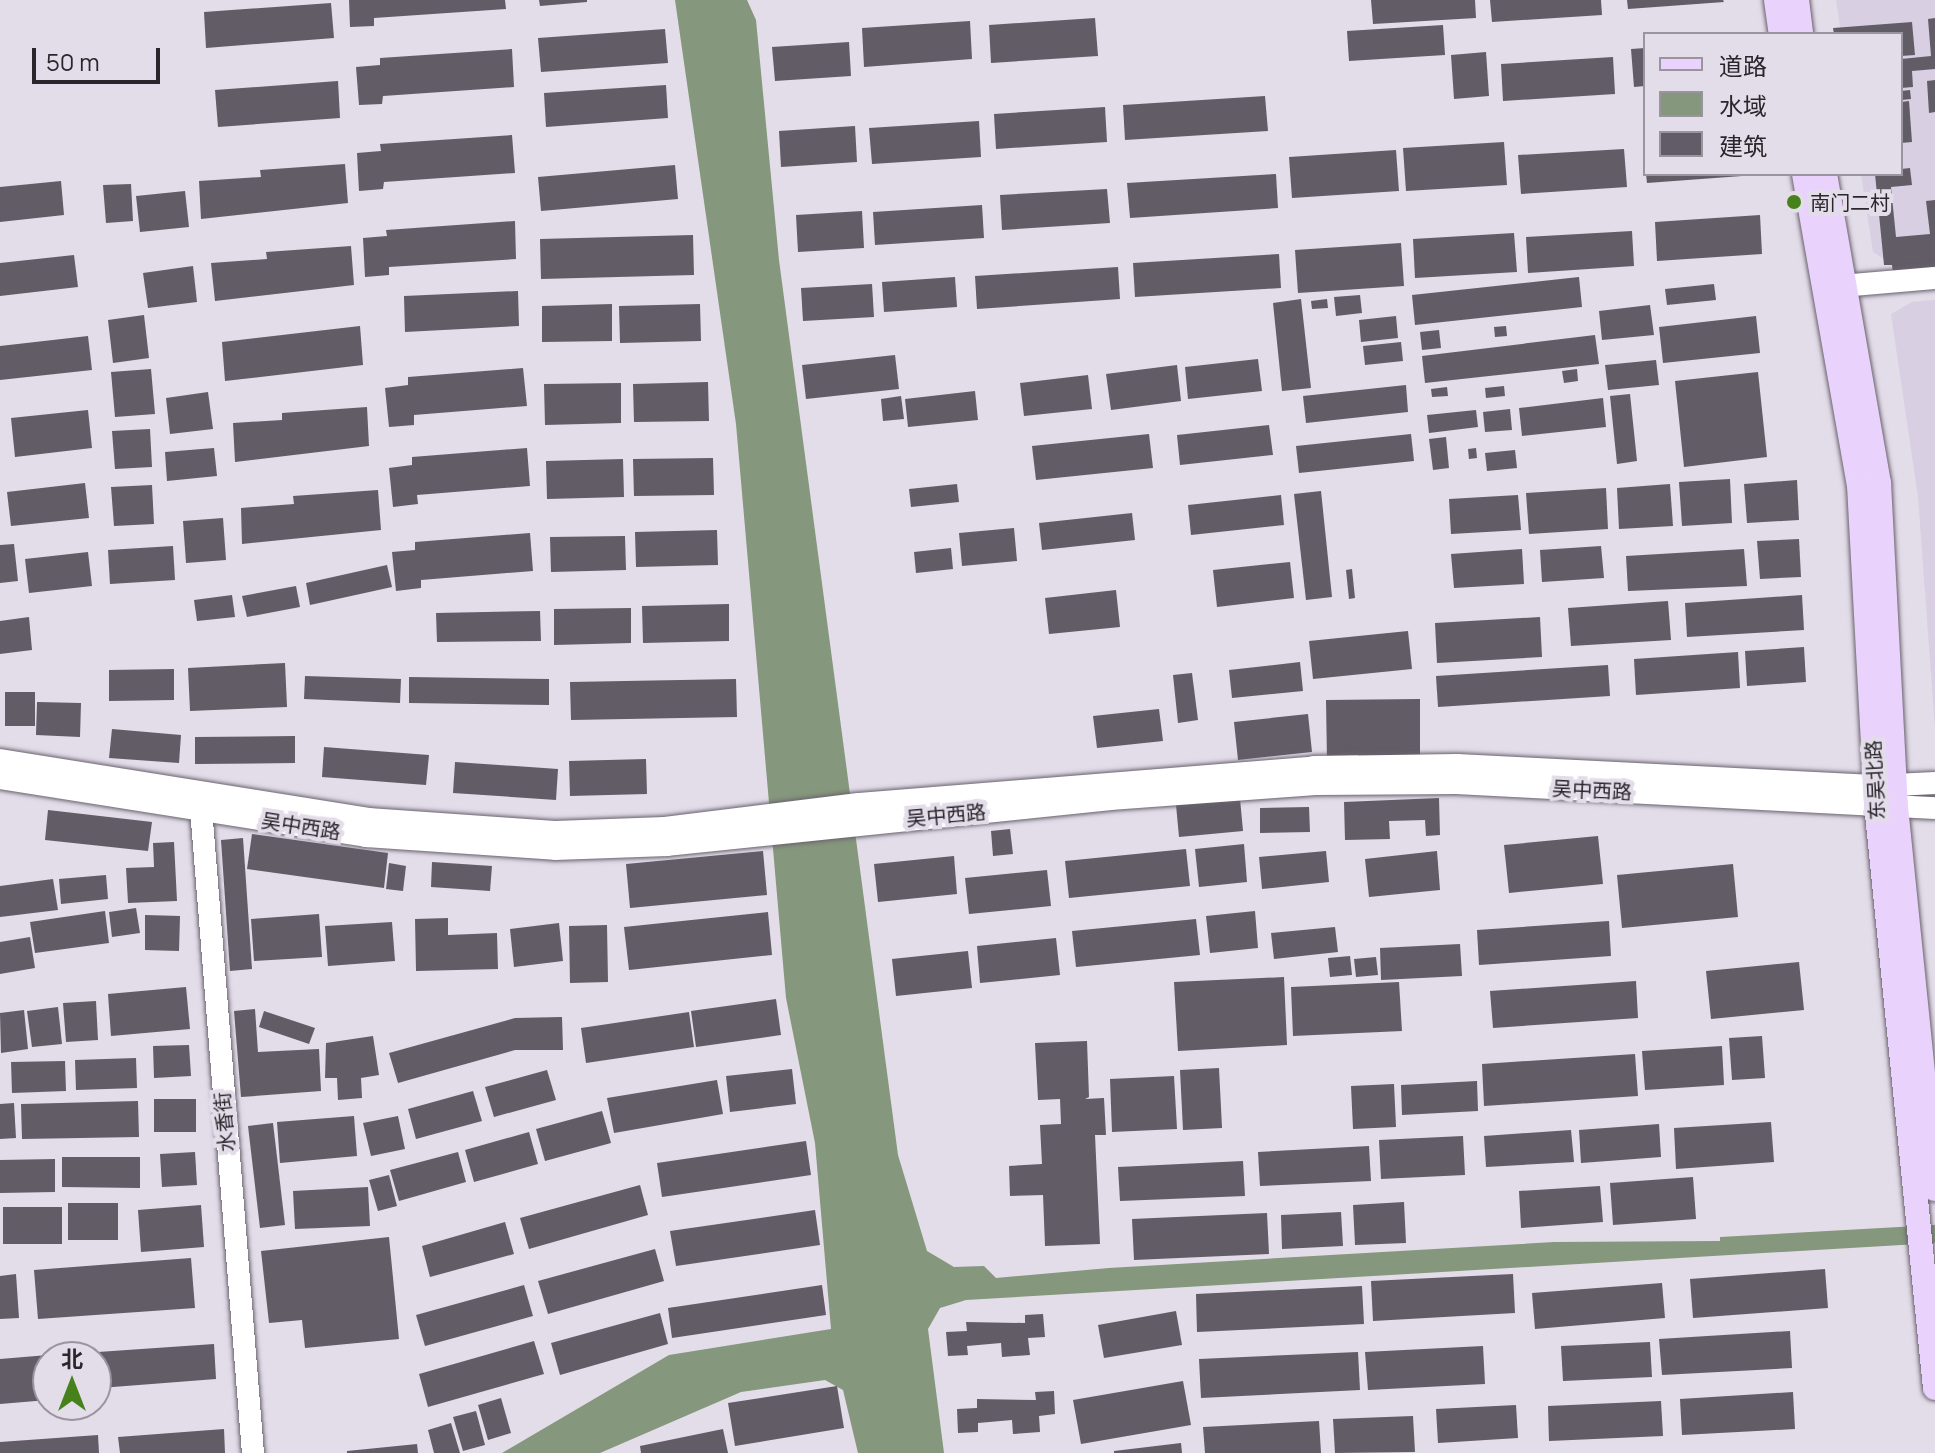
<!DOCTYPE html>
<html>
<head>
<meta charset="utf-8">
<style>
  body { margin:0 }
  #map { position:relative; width:1935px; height:1453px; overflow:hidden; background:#e3dce9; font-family:Manrope,"Noto Sans SC",sans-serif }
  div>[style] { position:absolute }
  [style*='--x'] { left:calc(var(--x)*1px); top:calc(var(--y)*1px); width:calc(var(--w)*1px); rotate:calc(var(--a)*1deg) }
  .built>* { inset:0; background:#d8cfe2 }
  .water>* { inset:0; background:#85977c }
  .building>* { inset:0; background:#625c67 }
  .roads { filter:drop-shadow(0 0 2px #69636e) drop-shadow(0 0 2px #69636e) }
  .secondary>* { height:22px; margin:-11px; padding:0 11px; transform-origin:11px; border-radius:11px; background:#fff }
  .primary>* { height:24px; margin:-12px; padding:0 12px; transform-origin:12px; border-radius:12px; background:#e9d3fc }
  .dots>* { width:22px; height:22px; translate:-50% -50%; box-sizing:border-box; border:4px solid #e3dce9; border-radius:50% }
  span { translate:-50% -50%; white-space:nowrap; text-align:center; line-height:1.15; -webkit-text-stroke:8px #e3dce9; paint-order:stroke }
  .poi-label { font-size:20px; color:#2a272c }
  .left { translate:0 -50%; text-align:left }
  .street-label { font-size:20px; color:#2a272c }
  .legend { position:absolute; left:1643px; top:32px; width:260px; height:144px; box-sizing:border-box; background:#e3dce9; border:2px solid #99949d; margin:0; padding:10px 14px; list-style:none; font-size:24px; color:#2a272c }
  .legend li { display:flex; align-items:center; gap:16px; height:40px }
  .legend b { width:40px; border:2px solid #99949d }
  .north { position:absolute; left:32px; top:1341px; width:80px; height:80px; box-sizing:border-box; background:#e3dce9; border:2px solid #99949d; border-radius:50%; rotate:0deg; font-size:22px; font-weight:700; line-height:32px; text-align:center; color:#2a272c }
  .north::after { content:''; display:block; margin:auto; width:28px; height:36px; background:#46811c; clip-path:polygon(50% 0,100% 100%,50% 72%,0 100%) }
  .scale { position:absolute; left:32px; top:48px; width:128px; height:36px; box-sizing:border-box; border:4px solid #2a272c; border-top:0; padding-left:10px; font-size:24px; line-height:28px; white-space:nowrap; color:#2a272c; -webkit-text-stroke:6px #e3dce9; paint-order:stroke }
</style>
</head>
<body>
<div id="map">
  <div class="built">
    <div style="clip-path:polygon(1836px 0,1935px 0,1935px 259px,1890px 263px,1873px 252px,1861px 174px,1901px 174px,1901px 34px,1841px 34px)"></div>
    <div style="clip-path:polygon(1935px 300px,1935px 728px,1918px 497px,1891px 314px,1912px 302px)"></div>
  </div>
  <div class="water">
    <div style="clip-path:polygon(675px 0,747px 0,756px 20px,779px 260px,898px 1155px,927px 1251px,954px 1267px,984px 1266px,996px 1278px,1109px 1268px,1554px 1242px,1720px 1241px,1720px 1237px,1935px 1225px,1935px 1243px,966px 1300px,940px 1308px,928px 1329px,944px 1453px,858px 1453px,843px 1390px,825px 1380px,741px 1392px,600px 1453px,502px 1453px,669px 1355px,831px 1329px,815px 1143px,786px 998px,736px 424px)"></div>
  </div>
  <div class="building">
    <div style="clip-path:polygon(349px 0,505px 0,506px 9px,374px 18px,374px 26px,350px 27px)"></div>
    <div style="clip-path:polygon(539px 0,587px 0,587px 2px,540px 6px)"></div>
    <div style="clip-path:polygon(1371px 0,1475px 0,1476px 18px,1373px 24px)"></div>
    <div style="clip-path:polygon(1490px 0,1601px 0,1602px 15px,1492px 22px)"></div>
    <div style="clip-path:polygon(1627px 0,1723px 0,1724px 2px,1628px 9px)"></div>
    <div style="clip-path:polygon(331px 3px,334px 38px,206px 48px,204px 12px)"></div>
    <div style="clip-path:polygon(1095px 18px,1098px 56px,991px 63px,989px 25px)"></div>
    <div style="clip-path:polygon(1935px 18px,1935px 69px,1912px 71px,1913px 87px,1901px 88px,1901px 59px,1931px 56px,1928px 19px)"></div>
    <div style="clip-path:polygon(970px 21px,972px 59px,864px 67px,862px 28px)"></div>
    <div style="clip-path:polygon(1912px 22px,1915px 55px,1901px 56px,1901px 34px,1834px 34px,1833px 28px)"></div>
    <div style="clip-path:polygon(1443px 25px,1445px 55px,1349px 61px,1347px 31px)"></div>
    <div style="clip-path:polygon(665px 29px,668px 63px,541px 72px,538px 38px)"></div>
    <div style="clip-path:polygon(849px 42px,851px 76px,775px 81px,772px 47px)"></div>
    <div style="clip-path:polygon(1645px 48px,1645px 86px,1634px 87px,1631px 49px)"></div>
    <div style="clip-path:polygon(512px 49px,514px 87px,383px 96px,382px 104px,359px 105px,356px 67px,380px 65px,380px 58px)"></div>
    <div style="clip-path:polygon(1486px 52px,1489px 96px,1454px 99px,1451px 55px)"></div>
    <div style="clip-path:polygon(1613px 57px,1615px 94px,1503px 101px,1501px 64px)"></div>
    <div style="clip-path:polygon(1935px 80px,1935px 112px,1929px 113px,1927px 81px)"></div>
    <div style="clip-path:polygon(338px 81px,340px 118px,218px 127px,215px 90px)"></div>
    <div style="clip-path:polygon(666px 85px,668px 118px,546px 127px,544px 93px)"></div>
    <div style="clip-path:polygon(1910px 90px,1911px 99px,1901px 100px,1901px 91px)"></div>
    <div style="clip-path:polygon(1265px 96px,1268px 131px,1125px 140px,1123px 105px)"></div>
    <div style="clip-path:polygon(1909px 101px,1912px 142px,1901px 143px,1901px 102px)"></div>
    <div style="clip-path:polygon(1105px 107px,1107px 142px,996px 149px,994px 114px)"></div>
    <div style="clip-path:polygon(979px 121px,981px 157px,872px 164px,869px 128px)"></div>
    <div style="clip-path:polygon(855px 126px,857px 162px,781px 167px,779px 131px)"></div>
    <div style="clip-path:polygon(512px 135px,515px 173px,384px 182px,383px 189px,359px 191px,357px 153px,381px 151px,380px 144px)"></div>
    <div style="clip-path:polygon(1504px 142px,1507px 185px,1406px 191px,1403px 148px)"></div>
    <div style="clip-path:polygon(1624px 149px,1627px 187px,1521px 194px,1518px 155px)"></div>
    <div style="clip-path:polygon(1396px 150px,1399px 191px,1292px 198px,1289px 157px)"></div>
    <div style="clip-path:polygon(345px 164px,348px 203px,201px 219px,199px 181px,261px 177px,260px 170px)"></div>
    <div style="clip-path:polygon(675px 165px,678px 199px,541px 211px,538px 177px)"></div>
    <div style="clip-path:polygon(1910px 168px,1912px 185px,1891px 187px,1896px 237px,1930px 234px,1926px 201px,1935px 200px,1935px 269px,1893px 274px,1892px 265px,1884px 265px,1875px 174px,1901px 174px,1901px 169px)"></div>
    <div style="clip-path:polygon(1276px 174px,1278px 208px,1130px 218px,1127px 183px)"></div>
    <div style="clip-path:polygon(1646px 174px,1742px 174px,1742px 176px,1647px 183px)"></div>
    <div style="clip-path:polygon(61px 181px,64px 215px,0 222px,0 187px)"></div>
    <div style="clip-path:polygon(131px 184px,133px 221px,106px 223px,103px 185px)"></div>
    <div style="clip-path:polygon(1107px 189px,1110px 223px,1002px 230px,1000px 195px)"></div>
    <div style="clip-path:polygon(185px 191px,189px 227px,140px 232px,136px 196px)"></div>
    <div style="clip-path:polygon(982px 205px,984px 238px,875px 245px,873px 212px)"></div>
    <div style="clip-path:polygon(862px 211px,864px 248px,798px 252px,796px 215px)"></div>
    <div style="clip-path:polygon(1760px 215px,1762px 254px,1657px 261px,1655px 222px)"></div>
    <div style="clip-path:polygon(515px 221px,516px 259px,389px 267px,389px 275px,365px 277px,363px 238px,387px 236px,386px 230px)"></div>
    <div style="clip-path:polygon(1632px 231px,1634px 266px,1528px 273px,1526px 237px)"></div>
    <div style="clip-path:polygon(1514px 233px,1517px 272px,1415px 278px,1413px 239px)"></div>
    <div style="clip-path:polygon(693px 235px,694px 275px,541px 279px,540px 239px)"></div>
    <div style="clip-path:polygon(1401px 243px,1404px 286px,1298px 293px,1295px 250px)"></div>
    <div style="clip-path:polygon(351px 246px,354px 285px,215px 301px,211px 263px,267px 259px,266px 252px)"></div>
    <div style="clip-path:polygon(1279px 254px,1281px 288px,1135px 297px,1133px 263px)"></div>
    <div style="clip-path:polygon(74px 255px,78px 287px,0 296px,0 263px)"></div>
    <div style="clip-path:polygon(193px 266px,197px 302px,148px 308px,143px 273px)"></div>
    <div style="clip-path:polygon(1118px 267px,1120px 299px,977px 309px,975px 276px)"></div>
    <div style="clip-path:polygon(955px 277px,957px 307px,884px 312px,882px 282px)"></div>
    <div style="clip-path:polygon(1579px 277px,1582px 307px,1415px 325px,1412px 295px)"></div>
    <div style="clip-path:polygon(872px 284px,874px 317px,803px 321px,801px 288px)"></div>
    <div style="clip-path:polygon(1714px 284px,1716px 300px,1667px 305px,1665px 289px)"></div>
    <div style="clip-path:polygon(518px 291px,519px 326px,405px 332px,404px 296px)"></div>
    <div style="clip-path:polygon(1360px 295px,1362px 313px,1336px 316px,1334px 297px)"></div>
    <div style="clip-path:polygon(1301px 299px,1311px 388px,1282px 391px,1273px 303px)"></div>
    <div style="clip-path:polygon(1327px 299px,1328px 308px,1312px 309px,1311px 301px)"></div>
    <div style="clip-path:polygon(612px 304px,612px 341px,542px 342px,542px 306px)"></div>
    <div style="clip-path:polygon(700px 304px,701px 341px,620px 343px,619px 306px)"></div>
    <div style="clip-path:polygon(1650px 305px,1654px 335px,1602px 340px,1599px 311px)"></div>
    <div style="clip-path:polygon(144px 315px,149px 358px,113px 363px,108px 320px)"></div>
    <div style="clip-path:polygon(1396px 316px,1398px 338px,1361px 342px,1359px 320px)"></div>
    <div style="clip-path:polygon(1756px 316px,1760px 353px,1663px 363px,1659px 327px)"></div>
    <div style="clip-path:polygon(360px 326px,363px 365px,225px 381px,222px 342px)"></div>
    <div style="clip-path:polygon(1506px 326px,1507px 336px,1495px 337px,1494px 327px)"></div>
    <div style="clip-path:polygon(1439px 330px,1441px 348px,1422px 350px,1420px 332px)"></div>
    <div style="clip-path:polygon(1595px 335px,1599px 364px,1425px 383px,1422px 356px)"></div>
    <div style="clip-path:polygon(88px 336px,92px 370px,0 380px,0 346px)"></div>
    <div style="clip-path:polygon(1401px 342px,1403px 361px,1365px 365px,1363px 346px)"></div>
    <div style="clip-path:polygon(895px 355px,899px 389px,806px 399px,802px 365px)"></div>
    <div style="clip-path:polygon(1258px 359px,1262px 391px,1188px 399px,1185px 367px)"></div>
    <div style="clip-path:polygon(1656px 360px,1659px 385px,1608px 390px,1605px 365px)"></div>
    <div style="clip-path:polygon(1177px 365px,1181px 401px,1111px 410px,1106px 374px)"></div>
    <div style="clip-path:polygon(523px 368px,527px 406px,414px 415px,414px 425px,389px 427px,385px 388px,408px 385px,408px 377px)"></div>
    <div style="clip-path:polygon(151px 369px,155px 414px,115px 417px,111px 372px)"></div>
    <div style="clip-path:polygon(1577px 369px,1578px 381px,1564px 383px,1562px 371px)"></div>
    <div style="clip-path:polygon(1758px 372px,1767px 457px,1684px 467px,1675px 381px)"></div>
    <div style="clip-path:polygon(1088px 375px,1092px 409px,1024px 416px,1020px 383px)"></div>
    <div style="clip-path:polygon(708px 382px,709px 421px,634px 422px,633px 384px)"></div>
    <div style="clip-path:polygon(621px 383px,621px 423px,545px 425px,544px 384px)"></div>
    <div style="clip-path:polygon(1406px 385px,1408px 412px,1306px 423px,1303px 396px)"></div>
    <div style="clip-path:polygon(1504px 386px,1505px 396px,1486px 398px,1485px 388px)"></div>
    <div style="clip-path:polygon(1447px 387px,1448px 396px,1432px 397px,1431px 389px)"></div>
    <div style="clip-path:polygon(975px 391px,978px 420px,908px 427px,905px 399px)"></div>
    <div style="clip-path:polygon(208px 392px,213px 429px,170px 434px,166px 398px)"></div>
    <div style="clip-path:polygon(1630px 394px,1637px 461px,1617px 464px,1610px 396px)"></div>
    <div style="clip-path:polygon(901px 396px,904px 419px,883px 421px,881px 399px)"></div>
    <div style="clip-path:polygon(1603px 398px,1606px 427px,1522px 436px,1519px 408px)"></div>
    <div style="clip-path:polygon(367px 407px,369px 446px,235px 462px,233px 423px,282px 420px,282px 413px)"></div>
    <div style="clip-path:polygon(1510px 409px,1512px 430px,1485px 432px,1483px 412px)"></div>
    <div style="clip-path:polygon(88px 410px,92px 448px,15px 457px,11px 418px)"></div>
    <div style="clip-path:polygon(1476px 410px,1478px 427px,1429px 433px,1427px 415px)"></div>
    <div style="clip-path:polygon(1269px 425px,1273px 455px,1180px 465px,1177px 435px)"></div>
    <div style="clip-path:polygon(150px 429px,152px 467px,115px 469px,112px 431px)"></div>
    <div style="clip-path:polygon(1149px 434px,1153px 468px,1036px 480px,1032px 446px)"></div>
    <div style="clip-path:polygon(1411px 434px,1414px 461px,1299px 473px,1296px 446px)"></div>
    <div style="clip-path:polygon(1446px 437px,1449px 468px,1433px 470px,1429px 439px)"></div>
    <div style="clip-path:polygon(214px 448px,217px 476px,167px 481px,165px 452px)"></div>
    <div style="clip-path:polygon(527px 448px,530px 486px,417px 495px,418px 504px,393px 507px,389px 468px,412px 465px,412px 457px)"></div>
    <div style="clip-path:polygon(1476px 448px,1477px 458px,1469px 459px,1468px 449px)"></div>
    <div style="clip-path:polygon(1515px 450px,1517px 468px,1487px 471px,1485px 453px)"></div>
    <div style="clip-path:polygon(713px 458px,714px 495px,634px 496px,633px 459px)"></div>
    <div style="clip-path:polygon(623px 459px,624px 497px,547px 499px,546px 461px)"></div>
    <div style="clip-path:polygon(1730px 479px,1732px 523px,1682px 526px,1679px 482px)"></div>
    <div style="clip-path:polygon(1797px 480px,1799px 520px,1747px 523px,1744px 484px)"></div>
    <div style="clip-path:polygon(85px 483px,89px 518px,11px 526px,7px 492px)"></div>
    <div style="clip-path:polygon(957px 484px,959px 502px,911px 507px,909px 489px)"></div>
    <div style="clip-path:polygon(1670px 484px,1673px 526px,1619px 529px,1617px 488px)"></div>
    <div style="clip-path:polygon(152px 485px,154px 524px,114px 526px,111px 487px)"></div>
    <div style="clip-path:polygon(1606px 488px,1608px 529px,1529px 534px,1526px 493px)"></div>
    <div style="clip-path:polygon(378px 490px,381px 530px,242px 544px,241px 508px,294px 504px,293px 496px)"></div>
    <div style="clip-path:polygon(1321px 491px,1332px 597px,1306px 600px,1294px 494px)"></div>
    <div style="clip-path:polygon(1281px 495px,1284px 525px,1191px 535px,1188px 505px)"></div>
    <div style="clip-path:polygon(1518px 495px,1521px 530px,1451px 534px,1449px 499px)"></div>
    <div style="clip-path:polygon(1132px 513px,1135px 540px,1042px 550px,1039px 523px)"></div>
    <div style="clip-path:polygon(223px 518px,226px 560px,186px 563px,183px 521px)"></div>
    <div style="clip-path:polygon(1014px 528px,1017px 561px,962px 566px,959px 533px)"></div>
    <div style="clip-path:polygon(717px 530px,718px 565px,636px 567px,635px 532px)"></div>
    <div style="clip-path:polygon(530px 533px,533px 571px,421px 580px,421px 588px,396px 591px,392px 552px,415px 550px,415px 542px)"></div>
    <div style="clip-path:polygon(625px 536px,626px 570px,551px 572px,550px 537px)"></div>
    <div style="clip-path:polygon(1799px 539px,1801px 577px,1760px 579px,1757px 541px)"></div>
    <div style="clip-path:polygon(14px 544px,18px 581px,0 583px,0 545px)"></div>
    <div style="clip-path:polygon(173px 546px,175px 580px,110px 584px,108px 550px)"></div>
    <div style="clip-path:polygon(1601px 546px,1604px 578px,1542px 582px,1540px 550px)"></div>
    <div style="clip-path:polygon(951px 548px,953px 569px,916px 573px,914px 552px)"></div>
    <div style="clip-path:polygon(1522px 549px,1524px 584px,1454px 588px,1451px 554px)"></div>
    <div style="clip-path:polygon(1744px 549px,1747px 586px,1628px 591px,1626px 556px)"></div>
    <div style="clip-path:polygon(88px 552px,92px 586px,29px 593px,25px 559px)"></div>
    <div style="clip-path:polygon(1290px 562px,1294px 598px,1217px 607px,1213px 570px)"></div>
    <div style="clip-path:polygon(387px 565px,392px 587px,310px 605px,306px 583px)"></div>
    <div style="clip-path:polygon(1352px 569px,1355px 598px,1349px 599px,1346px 570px)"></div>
    <div style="clip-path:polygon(296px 586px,300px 607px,247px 617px,242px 596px)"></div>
    <div style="clip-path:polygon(1116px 590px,1120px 627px,1049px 634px,1045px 598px)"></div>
    <div style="clip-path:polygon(232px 595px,235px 617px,197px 621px,194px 600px)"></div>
    <div style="clip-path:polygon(1802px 595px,1804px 630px,1687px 637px,1685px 603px)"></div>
    <div style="clip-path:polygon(1668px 601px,1671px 640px,1571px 646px,1568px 608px)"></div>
    <div style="clip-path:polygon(729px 604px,729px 641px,643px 643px,642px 606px)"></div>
    <div style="clip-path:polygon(631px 608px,631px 643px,554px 645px,554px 609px)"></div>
    <div style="clip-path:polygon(540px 611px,541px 641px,437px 642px,436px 613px)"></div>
    <div style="clip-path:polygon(29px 617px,32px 650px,0 654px,0 621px)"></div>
    <div style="clip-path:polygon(1540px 617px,1542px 657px,1437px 663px,1435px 623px)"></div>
    <div style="clip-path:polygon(1408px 631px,1412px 669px,1313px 679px,1309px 641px)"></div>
    <div style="clip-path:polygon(1804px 647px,1806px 682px,1747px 686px,1745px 651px)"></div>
    <div style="clip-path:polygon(1738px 652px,1740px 688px,1636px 695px,1634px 659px)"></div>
    <div style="clip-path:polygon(1300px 662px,1303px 691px,1232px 698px,1229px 670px)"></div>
    <div style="clip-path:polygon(285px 663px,287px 707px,190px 711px,188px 668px)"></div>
    <div style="clip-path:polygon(1608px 665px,1610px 696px,1438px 707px,1436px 676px)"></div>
    <div style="clip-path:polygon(174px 669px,174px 700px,109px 701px,109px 670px)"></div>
    <div style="clip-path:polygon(1192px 673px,1198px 720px,1178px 723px,1173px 675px)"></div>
    <div style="clip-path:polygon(305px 676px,401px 679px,400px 703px,304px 699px)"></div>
    <div style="clip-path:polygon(409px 677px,549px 679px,549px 705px,409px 703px)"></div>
    <div style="clip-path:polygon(736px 679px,737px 717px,571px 720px,570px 682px)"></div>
    <div style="clip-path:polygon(5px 692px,35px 692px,35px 726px,5px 726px)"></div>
    <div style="clip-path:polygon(1420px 699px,1420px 762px,1327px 762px,1326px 700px)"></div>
    <div style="clip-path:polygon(37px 702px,81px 703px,80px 737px,36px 735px)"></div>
    <div style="clip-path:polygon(1159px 709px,1163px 741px,1097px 748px,1093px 716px)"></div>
    <div style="clip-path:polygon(1308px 714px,1312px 752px,1238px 760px,1234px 722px)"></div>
    <div style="clip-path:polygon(112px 729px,181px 735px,179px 763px,109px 758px)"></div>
    <div style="clip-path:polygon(295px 736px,295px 763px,195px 764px,195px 737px)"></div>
    <div style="clip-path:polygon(324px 747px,429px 755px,426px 785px,322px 777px)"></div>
    <div style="clip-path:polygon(646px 759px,647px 794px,570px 796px,569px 761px)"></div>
    <div style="clip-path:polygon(455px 762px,558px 769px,556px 800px,453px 793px)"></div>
    <div style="clip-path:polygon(1439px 798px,1440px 835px,1426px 836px,1425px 820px,1389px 821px,1390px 839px,1345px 840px,1344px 802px)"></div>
    <div style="clip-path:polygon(1240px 799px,1243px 831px,1179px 837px,1176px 805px)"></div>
    <div style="clip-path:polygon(1309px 807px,1310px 832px,1260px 833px,1260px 808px)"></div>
    <div style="clip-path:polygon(48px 810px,152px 822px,148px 851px,45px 840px)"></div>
    <div style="clip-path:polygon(1010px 829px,1013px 854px,993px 856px,991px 831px)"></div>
    <div style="clip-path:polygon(252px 834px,388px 853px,384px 888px,247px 869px)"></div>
    <div style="clip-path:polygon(1598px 836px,1603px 884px,1509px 893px,1504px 845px)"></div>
    <div style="clip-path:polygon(243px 838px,252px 969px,230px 971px,221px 840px)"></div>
    <div style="clip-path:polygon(174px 842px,177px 901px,128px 903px,126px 868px,154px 867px,153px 843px)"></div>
    <div style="clip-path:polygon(1244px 844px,1247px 882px,1199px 887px,1195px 849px)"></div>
    <div style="clip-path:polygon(1186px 849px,1190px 886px,1069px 898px,1065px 861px)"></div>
    <div style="clip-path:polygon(763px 851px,767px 895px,630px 908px,626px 864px)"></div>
    <div style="clip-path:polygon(1326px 851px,1329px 882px,1262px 889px,1259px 857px)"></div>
    <div style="clip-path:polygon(1437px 851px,1440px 890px,1369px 897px,1365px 859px)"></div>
    <div style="clip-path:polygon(954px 856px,957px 894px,878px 902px,874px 864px)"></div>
    <div style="clip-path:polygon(432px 862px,492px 866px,490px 891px,431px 887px)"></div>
    <div style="clip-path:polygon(389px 863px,406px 866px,403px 891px,386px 889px)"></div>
    <div style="clip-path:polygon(1733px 864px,1738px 917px,1622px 928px,1617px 875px)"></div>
    <div style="clip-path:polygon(1047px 870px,1051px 906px,969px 914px,965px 878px)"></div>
    <div style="clip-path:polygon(106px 875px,108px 899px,61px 904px,59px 879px)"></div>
    <div style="clip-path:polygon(53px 879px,58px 910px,0 917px,0 886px)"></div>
    <div style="clip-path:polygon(136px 908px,140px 933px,112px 937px,109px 912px)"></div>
    <div style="clip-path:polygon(105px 911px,109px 943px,35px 953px,30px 922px)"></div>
    <div style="clip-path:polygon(1255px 911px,1258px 948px,1210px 953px,1206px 916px)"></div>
    <div style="clip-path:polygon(768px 912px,772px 955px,629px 970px,624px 927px)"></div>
    <div style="clip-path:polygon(319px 914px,322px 957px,254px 961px,251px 919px)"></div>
    <div style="clip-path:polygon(145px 915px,180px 916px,179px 951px,145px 950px)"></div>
    <div style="clip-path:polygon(448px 918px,448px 935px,497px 933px,498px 969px,416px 971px,415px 919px)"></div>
    <div style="clip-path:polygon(1196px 919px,1200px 955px,1076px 967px,1072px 931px)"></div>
    <div style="clip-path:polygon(1609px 921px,1611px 956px,1479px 965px,1477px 930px)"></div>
    <div style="clip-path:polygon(392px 922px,395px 961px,328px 966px,325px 926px)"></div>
    <div style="clip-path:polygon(559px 923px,563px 961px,514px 967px,510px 929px)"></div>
    <div style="clip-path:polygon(607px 925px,608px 982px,570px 983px,569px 926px)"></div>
    <div style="clip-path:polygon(1335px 927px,1338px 952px,1274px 959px,1271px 933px)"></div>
    <div style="clip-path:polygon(30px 937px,35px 968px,0 974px,0 942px)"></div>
    <div style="clip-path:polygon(1056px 938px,1060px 975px,980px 983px,977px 946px)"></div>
    <div style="clip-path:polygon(1460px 944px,1462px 976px,1381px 980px,1380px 948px)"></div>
    <div style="clip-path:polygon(968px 951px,972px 988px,896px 996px,892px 959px)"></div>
    <div style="clip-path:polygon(1350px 956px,1352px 975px,1330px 977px,1328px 958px)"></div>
    <div style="clip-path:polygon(1376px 957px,1378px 975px,1356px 977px,1354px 959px)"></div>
    <div style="clip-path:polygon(1799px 962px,1804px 1010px,1711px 1019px,1706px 971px)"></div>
    <div style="clip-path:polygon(1284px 977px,1287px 1045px,1178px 1051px,1174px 982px)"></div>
    <div style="clip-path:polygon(1636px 981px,1638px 1018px,1493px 1028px,1490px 991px)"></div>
    <div style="clip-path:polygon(1399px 982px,1402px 1031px,1293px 1036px,1291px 987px)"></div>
    <div style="clip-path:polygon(186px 987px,190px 1029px,111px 1036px,108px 994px)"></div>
    <div style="clip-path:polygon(776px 999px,781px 1035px,696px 1047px,691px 1011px)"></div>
    <div style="clip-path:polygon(96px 1001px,98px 1040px,66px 1042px,63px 1003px)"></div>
    <div style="clip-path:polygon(58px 1007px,62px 1044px,32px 1047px,27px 1011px)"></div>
    <div style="clip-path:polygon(255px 1009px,258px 1052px,319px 1049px,321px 1091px,241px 1097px,234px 1011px)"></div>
    <div style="clip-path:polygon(24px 1010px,28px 1049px,1px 1053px,0 1013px)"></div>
    <div style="clip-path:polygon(264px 1011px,315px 1028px,309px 1044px,259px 1027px)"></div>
    <div style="clip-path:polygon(689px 1012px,694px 1047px,586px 1063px,581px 1028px)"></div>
    <div style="clip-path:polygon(562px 1017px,563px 1050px,515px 1050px,398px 1083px,389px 1053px,515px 1018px)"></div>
    <div style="clip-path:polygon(373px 1036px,379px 1075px,361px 1078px,362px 1098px,338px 1100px,337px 1078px,325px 1078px,326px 1043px)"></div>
    <div style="clip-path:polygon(1762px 1036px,1765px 1078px,1732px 1080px,1729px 1038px)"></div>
    <div style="clip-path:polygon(1087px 1041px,1089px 1097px,1085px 1099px,1104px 1098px,1106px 1135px,1095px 1135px,1100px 1244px,1045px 1246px,1043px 1195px,1010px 1196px,1009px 1166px,1042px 1164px,1040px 1125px,1061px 1124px,1060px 1099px,1038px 1100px,1035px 1043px)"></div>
    <div style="clip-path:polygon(189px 1045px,191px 1076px,154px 1078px,153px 1046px)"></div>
    <div style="clip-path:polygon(1722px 1046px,1724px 1085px,1645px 1090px,1642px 1051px)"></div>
    <div style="clip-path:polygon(1635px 1054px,1638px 1096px,1484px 1106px,1482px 1064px)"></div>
    <div style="clip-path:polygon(136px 1058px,137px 1088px,76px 1090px,75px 1060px)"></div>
    <div style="clip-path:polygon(65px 1061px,66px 1091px,12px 1093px,11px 1062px)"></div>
    <div style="clip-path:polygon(1219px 1068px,1222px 1128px,1183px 1130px,1180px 1070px)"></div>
    <div style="clip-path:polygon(792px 1069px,796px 1104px,730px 1112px,726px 1076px)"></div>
    <div style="clip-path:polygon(547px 1070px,556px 1100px,494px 1117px,485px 1087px)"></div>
    <div style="clip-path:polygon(1174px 1076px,1177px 1129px,1112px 1132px,1110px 1079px)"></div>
    <div style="clip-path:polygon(717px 1080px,723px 1114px,614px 1133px,607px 1098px)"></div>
    <div style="clip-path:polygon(1477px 1081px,1478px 1111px,1402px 1115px,1401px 1085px)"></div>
    <div style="clip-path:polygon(1394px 1084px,1396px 1127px,1353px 1129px,1351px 1086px)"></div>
    <div style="clip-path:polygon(473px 1091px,482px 1121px,416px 1139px,408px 1109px)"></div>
    <div style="clip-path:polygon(154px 1099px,196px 1099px,196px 1132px,154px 1132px)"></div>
    <div style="clip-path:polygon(138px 1101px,139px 1137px,22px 1139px,21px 1104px)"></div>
    <div style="clip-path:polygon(14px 1103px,16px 1138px,0 1139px,0 1104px)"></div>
    <div style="clip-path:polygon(602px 1111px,611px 1143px,545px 1161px,536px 1129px)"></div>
    <div style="clip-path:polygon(354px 1116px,357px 1156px,280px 1163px,277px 1122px)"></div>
    <div style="clip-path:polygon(398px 1116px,405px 1149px,371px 1156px,363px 1123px)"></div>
    <div style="clip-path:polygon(1771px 1122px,1774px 1162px,1676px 1169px,1674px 1128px)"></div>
    <div style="clip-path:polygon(273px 1123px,285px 1225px,260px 1228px,248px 1126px)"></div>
    <div style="clip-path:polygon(1659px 1124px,1661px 1157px,1581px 1163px,1579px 1130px)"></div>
    <div style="clip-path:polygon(1571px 1130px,1574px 1162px,1486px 1167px,1484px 1136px)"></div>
    <div style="clip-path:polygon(529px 1132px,538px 1164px,474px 1182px,465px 1150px)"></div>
    <div style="clip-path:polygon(1463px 1136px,1465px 1175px,1381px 1179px,1379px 1140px)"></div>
    <div style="clip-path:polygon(806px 1141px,811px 1175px,662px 1197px,657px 1163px)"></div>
    <div style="clip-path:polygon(1369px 1146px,1371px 1181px,1260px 1186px,1258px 1152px)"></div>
    <div style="clip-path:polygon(195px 1152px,197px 1185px,162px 1187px,160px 1154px)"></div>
    <div style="clip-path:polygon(458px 1152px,466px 1182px,399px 1201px,390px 1170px)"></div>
    <div style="clip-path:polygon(62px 1157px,140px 1157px,140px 1188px,62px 1187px)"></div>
    <div style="clip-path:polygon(55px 1159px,55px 1192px,0 1193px,0 1160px)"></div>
    <div style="clip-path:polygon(1243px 1161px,1245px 1196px,1120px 1201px,1118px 1167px)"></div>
    <div style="clip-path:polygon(389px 1175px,397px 1206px,378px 1211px,369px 1180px)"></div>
    <div style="clip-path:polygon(1693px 1177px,1696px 1219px,1613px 1225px,1610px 1183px)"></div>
    <div style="clip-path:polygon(640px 1185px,648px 1215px,529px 1249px,520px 1218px)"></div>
    <div style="clip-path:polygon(1600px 1186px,1603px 1222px,1521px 1228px,1519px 1191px)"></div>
    <div style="clip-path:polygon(368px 1187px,370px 1226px,295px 1229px,293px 1191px)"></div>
    <div style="clip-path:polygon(1404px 1202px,1406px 1243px,1355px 1245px,1353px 1205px)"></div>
    <div style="clip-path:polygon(68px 1203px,118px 1203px,118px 1240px,68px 1240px)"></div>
    <div style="clip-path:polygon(201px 1205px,204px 1247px,141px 1252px,138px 1210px)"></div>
    <div style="clip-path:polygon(3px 1207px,62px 1207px,62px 1244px,3px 1244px)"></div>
    <div style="clip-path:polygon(815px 1210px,820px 1245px,676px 1266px,670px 1231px)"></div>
    <div style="clip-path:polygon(1341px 1212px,1343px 1246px,1282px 1249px,1281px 1215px)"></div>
    <div style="clip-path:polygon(1267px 1213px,1269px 1254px,1134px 1260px,1132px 1219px)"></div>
    <div style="clip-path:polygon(505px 1222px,514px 1254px,430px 1277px,422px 1246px)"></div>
    <div style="clip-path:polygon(389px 1237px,399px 1339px,305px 1348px,302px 1320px,269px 1323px,261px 1251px)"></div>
    <div style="clip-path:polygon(655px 1249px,664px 1281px,548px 1314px,538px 1281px)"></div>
    <div style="clip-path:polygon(191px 1258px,195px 1308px,38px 1319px,34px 1270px)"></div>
    <div style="clip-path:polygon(1825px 1269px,1828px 1308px,1693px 1318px,1690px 1279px)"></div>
    <div style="clip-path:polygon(16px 1274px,19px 1318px,0 1319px,0 1276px)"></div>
    <div style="clip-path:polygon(1513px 1274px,1515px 1313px,1373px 1321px,1371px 1281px)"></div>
    <div style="clip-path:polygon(1662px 1283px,1665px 1318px,1535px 1329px,1532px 1293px)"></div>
    <div style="clip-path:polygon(524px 1285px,533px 1316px,425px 1346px,416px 1315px)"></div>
    <div style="clip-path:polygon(822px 1285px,826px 1315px,672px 1338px,668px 1308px)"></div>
    <div style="clip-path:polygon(1362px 1286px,1364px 1324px,1197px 1332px,1196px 1294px)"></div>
    <div style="clip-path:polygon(1176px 1311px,1182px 1345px,1104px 1358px,1098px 1325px)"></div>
    <div style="clip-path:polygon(660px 1313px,668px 1344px,560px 1375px,551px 1343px)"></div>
    <div style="clip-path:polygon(1043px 1314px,1045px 1337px,1028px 1338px,1030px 1355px,1002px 1357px,1001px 1343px,967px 1346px,968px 1355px,948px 1356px,946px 1332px,967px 1331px,966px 1322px,1025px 1323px,1025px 1315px)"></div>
    <div style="clip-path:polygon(1790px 1331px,1792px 1368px,1662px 1375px,1659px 1339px)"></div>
    <div style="clip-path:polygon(534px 1341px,544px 1374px,428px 1407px,419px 1374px)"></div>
    <div style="clip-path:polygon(1650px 1342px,1652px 1377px,1563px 1381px,1561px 1346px)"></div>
    <div style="clip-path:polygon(214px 1344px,216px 1379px,100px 1388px,98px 1352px)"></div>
    <div style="clip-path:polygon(1483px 1346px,1485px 1384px,1368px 1390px,1365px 1352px)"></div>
    <div style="clip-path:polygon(87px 1352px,87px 1357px,55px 1357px,55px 1355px)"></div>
    <div style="clip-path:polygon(1358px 1352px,1360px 1390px,1201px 1398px,1199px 1359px)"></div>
    <div style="clip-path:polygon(48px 1355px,48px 1400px,0 1404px,0 1359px)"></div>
    <div style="clip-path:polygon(1183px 1381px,1191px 1425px,1081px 1444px,1073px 1400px)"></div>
    <div style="clip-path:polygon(837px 1386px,844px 1428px,735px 1446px,728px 1403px)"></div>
    <div style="clip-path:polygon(1054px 1391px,1055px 1414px,1039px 1416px,1040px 1432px,1013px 1434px,1012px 1420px,978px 1423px,978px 1432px,958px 1433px,957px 1409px,977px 1408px,977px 1399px,1036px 1400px,1035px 1392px)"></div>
    <div style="clip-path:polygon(1793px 1392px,1795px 1429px,1682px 1435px,1680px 1399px)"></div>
    <div style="clip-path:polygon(501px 1398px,511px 1433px,488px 1440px,478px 1405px)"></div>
    <div style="clip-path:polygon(1661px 1401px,1663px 1436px,1549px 1441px,1548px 1406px)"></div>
    <div style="clip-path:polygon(1516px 1405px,1518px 1438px,1438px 1443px,1436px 1409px)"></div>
    <div style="clip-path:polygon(476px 1411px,485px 1445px,463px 1451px,453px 1417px)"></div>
    <div style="clip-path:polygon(1413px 1416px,1415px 1452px,1335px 1453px,1333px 1419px)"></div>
    <div style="clip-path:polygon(1319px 1421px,1321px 1453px,1205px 1453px,1203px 1427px)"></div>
    <div style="clip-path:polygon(451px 1423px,460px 1453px,434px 1453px,428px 1430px)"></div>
    <div style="clip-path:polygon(224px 1429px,225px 1453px,120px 1453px,118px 1437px)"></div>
    <div style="clip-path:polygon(723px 1429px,728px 1453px,641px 1453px,640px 1446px)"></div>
    <div style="clip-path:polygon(98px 1435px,99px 1453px,0 1453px,0 1442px)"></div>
    <div style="clip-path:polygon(1181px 1443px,1182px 1453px,1114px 1453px,1114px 1451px)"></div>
    <div style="clip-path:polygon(417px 1444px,418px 1453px,347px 1453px,347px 1451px)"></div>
  </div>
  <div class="roads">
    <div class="secondary">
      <div style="--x:1829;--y:287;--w:106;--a:-4.9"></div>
      <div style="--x:0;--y:760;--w:373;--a:9.1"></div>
      <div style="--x:368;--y:819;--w:187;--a:4"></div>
      <div style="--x:555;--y:832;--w:110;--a:-2.1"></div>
      <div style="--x:665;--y:828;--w:195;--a:-7.1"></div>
      <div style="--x:859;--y:804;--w:457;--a:-4.6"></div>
      <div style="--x:1314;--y:767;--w:143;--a:-0.8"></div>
      <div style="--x:1457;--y:765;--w:419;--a:2.9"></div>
      <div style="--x:1875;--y:786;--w:60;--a:-2.9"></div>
      <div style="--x:0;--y:778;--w:371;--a:9"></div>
      <div style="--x:366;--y:836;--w:189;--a:3.9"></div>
      <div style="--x:555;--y:849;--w:112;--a:-2"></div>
      <div style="--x:667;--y:845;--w:445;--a:-5.9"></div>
      <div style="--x:1110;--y:799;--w:206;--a:-4.2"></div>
      <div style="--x:1315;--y:784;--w:141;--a:-0.4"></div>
      <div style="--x:1456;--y:783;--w:480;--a:3"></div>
      <div style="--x:200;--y:796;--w:659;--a:85.39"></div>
    </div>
    <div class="primary">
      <div style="--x:1776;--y:0;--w:34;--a:82"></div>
      <div style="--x:1797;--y:0;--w:34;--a:83"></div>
      <div style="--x:1804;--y:174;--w:316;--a:80"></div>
      <div style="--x:1859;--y:485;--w:319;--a:86.9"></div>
      <div style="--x:1876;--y:804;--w:587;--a:84.23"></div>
      <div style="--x:1825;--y:174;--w:314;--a:80.1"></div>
      <div style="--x:1879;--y:483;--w:324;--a:87"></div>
      <div style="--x:1896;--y:807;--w:384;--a:84.2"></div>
    </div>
  </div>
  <div class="dots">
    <div style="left:1794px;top:202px;background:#46811c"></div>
  </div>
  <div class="poi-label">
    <span class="left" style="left:1810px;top:202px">南门二村</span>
  </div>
  <div class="street-label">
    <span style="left:1875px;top:780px;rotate:-93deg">东吴北路</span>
    <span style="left:1592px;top:790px;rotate:3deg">吴中西路</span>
    <span style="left:946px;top:815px;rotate:-5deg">吴中西路</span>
    <span style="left:301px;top:826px;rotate:9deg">吴中西路</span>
    <span style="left:224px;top:1122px;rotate:-95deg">水香街</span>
  </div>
  <ul class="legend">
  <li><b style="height:10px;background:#e9d3fc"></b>道路</li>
  <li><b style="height:22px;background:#85977c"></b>水域</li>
  <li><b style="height:22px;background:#625c67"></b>建筑</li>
  </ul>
  <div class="north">北</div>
  <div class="scale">50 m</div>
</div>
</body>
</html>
